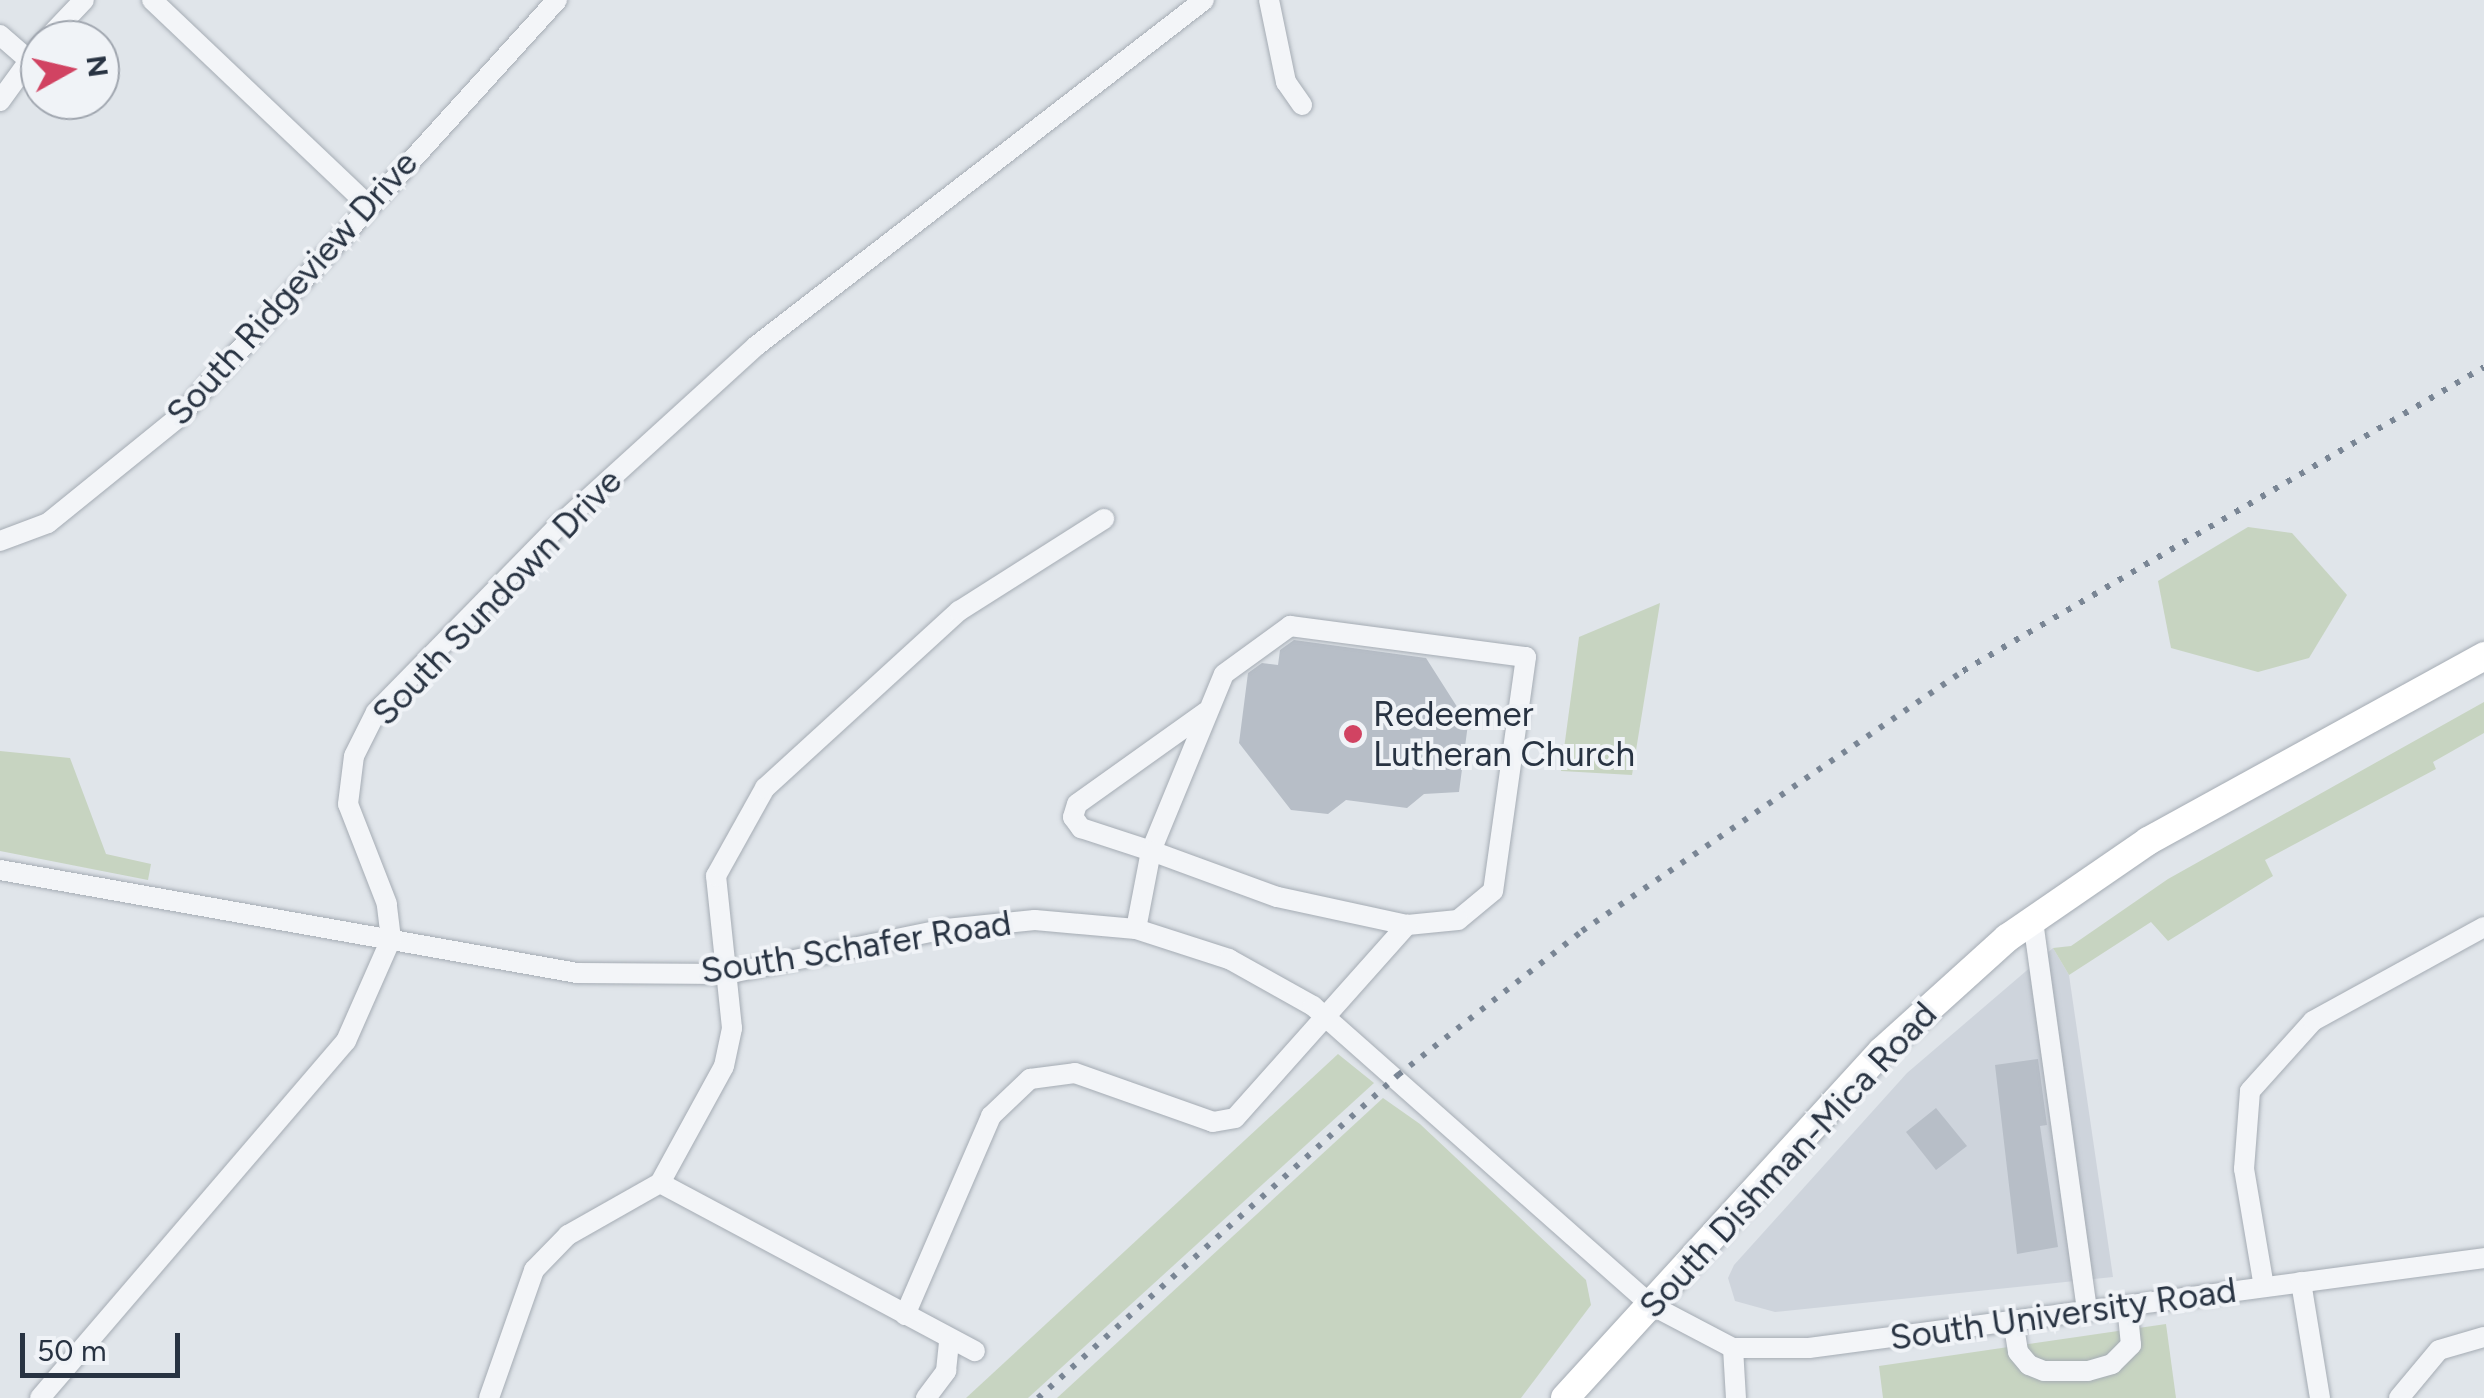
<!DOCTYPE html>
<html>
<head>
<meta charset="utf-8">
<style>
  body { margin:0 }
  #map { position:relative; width:2484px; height:1398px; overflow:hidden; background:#e0e5ea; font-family:Figtree,sans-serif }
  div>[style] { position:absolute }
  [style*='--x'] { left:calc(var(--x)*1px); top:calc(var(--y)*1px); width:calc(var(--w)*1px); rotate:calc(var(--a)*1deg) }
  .built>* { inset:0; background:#ced4dc }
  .green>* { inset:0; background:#c7d4c1 }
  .building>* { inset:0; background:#b7bec7 }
  .roads { filter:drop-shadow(0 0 2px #a5acb4) drop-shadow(0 0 2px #a5acb4) }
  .minor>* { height:20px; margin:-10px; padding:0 10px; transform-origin:10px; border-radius:10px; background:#f3f5f8 }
  .major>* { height:28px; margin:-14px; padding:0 14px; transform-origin:14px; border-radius:14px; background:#fff }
  .rail>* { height:6px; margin-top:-3px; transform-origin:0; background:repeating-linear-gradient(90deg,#798594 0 5px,transparent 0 15px) }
  .dots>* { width:28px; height:28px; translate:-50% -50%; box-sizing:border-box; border:5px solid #f0f3f7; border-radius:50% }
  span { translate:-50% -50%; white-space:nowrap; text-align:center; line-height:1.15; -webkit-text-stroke:8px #f0f3f7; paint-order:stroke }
  .street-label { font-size:35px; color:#283342 }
  .poi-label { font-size:35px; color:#283342 }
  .left { translate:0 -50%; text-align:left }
  .north { position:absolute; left:20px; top:20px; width:100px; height:100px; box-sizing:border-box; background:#f0f3f7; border:2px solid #a0a6af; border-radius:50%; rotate:82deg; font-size:28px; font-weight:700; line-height:40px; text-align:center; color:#283342 }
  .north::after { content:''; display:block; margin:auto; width:35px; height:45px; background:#d14362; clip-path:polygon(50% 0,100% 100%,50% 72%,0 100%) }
  .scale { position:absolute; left:20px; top:1333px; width:160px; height:45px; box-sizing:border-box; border:5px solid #283342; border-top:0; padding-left:12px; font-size:30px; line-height:35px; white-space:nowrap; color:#283342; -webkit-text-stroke:8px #f0f3f7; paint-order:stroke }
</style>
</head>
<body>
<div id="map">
  <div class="built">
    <div style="clip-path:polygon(2053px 948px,2069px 975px,2113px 1277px,1775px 1312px,1735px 1301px,1728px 1278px,1734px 1265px,1907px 1073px)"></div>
  </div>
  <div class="green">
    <div style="clip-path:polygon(2248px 527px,2292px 533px,2347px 595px,2309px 658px,2258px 672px,2171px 648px,2158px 581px)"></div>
    <div style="clip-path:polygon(1660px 603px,1632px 775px,1561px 771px,1579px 637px)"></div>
    <div style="clip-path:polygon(2484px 702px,2484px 733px,2433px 762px,2436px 769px,2265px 860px,2273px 876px,2168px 941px,2151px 922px,2069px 975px,2053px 948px,2071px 946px,2168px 879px)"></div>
    <div style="clip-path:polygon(0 751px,70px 758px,106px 854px,151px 864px,148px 880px,0 851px)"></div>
    <div style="clip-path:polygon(1338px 1054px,1374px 1083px,1028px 1398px,966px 1398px)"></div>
    <div style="clip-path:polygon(1383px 1098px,1420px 1124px,1586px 1280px,1591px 1305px,1521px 1398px,1057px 1398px)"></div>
    <div style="clip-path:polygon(2166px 1324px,2176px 1398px,1883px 1398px,1879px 1366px)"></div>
  </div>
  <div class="building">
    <div style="clip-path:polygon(1294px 640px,1426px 658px,1468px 724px,1459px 792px,1424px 794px,1407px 808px,1346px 800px,1328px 814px,1291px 810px,1239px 743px,1248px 673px,1262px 663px,1278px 665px,1280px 650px)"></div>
    <div style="clip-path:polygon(2038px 1059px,2047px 1125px,2040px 1126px,2058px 1247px,2017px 1254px,1995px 1065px)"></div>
    <div style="clip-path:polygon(1936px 1108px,1967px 1146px,1936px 1170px,1906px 1132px)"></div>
  </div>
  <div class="roads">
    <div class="minor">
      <div style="--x:152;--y:0;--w:296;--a:43.5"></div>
      <div style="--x:1269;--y:0;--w:84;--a:78.3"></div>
      <div style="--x:1286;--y:82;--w:28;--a:55"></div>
      <div style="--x:0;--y:35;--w:37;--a:41"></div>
      <div style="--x:46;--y:40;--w:55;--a:-46.5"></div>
      <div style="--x:0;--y:101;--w:68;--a:-54"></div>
      <div style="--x:0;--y:541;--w:51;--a:-20.6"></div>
      <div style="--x:48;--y:523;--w:169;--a:-39"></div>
      <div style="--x:179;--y:417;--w:563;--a:-47.81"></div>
      <div style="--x:1206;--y:712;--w:158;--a:144.5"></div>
      <div style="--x:1077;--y:804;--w:14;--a:107"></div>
      <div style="--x:1073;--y:817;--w:14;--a:54"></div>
      <div style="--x:1081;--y:828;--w:74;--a:18.2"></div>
      <div style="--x:1151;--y:851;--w:191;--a:-67.6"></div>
      <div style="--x:1224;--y:674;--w:82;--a:-36"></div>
      <div style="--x:1290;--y:626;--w:238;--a:7.5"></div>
      <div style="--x:1526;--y:657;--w:236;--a:98"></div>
      <div style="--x:1493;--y:891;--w:45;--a:140.4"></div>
      <div style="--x:1458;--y:920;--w:51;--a:174.4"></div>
      <div style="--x:0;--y:870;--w:586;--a:10.12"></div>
      <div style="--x:577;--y:973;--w:149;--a:0.4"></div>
      <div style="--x:726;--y:974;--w:225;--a:-11.6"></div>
      <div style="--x:946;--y:929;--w:89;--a:-5.8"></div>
      <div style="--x:1035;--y:920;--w:101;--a:5.1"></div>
      <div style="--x:1136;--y:929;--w:98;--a:17.9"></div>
      <div style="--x:1229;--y:959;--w:96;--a:29.2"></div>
      <div style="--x:1313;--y:1006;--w:451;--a:41.5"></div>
      <div style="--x:1651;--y:1305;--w:93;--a:27.7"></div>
      <div style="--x:1733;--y:1348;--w:76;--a:0"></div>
      <div style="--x:1809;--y:1348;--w:681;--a:-7.59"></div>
      <div style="--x:2033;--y:921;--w:393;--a:82.1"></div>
      <div style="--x:660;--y:1183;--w:357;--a:28.1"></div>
      <div style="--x:2301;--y:1282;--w:118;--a:80.7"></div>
      <div style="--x:2264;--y:1287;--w:120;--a:-99.6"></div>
      <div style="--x:2244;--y:1169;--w:78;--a:-85.6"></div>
      <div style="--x:2250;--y:1091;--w:94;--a:-48"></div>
      <div style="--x:2313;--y:1021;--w:195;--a:-28.8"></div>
      <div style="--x:905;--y:1315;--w:217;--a:-66.6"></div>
      <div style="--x:991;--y:1116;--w:54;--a:-43.5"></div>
      <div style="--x:1030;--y:1079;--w:45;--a:-7.6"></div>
      <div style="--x:1075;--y:1073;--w:146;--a:19.5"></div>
      <div style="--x:1213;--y:1122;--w:22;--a:-10"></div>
      <div style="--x:1235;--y:1118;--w:259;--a:-48.3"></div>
      <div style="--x:1407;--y:925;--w:133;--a:-167.8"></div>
      <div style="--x:1277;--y:897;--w:134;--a:-159.9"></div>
      <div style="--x:1151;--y:851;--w:79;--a:100.9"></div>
      <div style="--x:2013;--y:1320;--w:32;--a:81"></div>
      <div style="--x:2018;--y:1352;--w:17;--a:50"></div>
      <div style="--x:2029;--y:1365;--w:16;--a:22"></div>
      <div style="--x:2044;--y:1371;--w:44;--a:0"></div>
      <div style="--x:2088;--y:1371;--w:25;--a:-16"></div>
      <div style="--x:2112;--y:1364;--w:27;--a:-45"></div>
      <div style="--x:2131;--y:1345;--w:40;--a:-95.7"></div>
      <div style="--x:1733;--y:1348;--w:50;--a:86.6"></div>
      <div style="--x:40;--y:1398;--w:470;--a:-49.4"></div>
      <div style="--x:346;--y:1041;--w:111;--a:-66.2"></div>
      <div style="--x:391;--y:939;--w:35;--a:-97"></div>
      <div style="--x:387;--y:904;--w:107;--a:-111.3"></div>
      <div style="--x:348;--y:804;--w:48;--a:-82.9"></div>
      <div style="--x:354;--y:756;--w:49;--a:-63.4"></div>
      <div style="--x:376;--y:712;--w:257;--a:-45.6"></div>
      <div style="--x:556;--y:528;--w:270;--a:-42.3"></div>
      <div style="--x:756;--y:346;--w:566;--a:-37.68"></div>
      <div style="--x:489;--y:1398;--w:136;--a:-70.6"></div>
      <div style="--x:534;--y:1270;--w:49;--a:-45.8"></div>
      <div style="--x:568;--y:1235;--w:106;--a:-29.5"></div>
      <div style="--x:660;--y:1183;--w:133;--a:-61.3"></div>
      <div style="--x:724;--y:1066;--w:39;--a:-78"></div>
      <div style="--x:732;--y:1028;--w:153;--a:-96"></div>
      <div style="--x:716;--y:876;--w:101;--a:-60.9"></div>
      <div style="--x:765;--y:788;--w:263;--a:-42.4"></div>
      <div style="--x:959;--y:611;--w:172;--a:-32.4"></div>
      <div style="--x:926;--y:1398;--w:34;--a:-53"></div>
      <div style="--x:946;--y:1371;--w:31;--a:-84"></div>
      <div style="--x:2399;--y:1398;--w:62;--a:-50.2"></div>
      <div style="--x:2439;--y:1350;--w:47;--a:-16.1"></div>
    </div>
    <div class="major">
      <div style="--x:1565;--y:1398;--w:470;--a:-47.6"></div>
      <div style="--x:1882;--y:1051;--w:169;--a:-42.1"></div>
      <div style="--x:2007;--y:938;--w:171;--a:-34.5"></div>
      <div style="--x:2148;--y:841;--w:384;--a:-28.8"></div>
    </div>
  </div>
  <div class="rail">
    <div style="--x:1038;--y:1398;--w:484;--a:-41.9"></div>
    <div style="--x:1398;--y:1075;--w:234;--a:-38"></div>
    <div style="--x:1582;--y:931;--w:461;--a:-34.3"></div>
    <div style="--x:1963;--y:671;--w:603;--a:-30.26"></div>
  </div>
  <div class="dots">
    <div style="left:1353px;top:734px;background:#d14362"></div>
  </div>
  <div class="street-label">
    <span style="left:292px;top:288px;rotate:-48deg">South Ridgeview Drive</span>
    <span style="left:497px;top:597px;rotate:-46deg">South Sundown Drive</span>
    <span style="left:856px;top:947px;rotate:-9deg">South Schafer Road</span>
    <span style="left:1788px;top:1160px;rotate:-47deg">South Dishman-Mica Road</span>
    <span style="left:2063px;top:1314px;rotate:-8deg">South University Road</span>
  </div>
  <div class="poi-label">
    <span class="left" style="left:1373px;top:734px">Redeemer<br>Lutheran Church</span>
  </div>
  <div class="north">N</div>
  <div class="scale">50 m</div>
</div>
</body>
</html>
